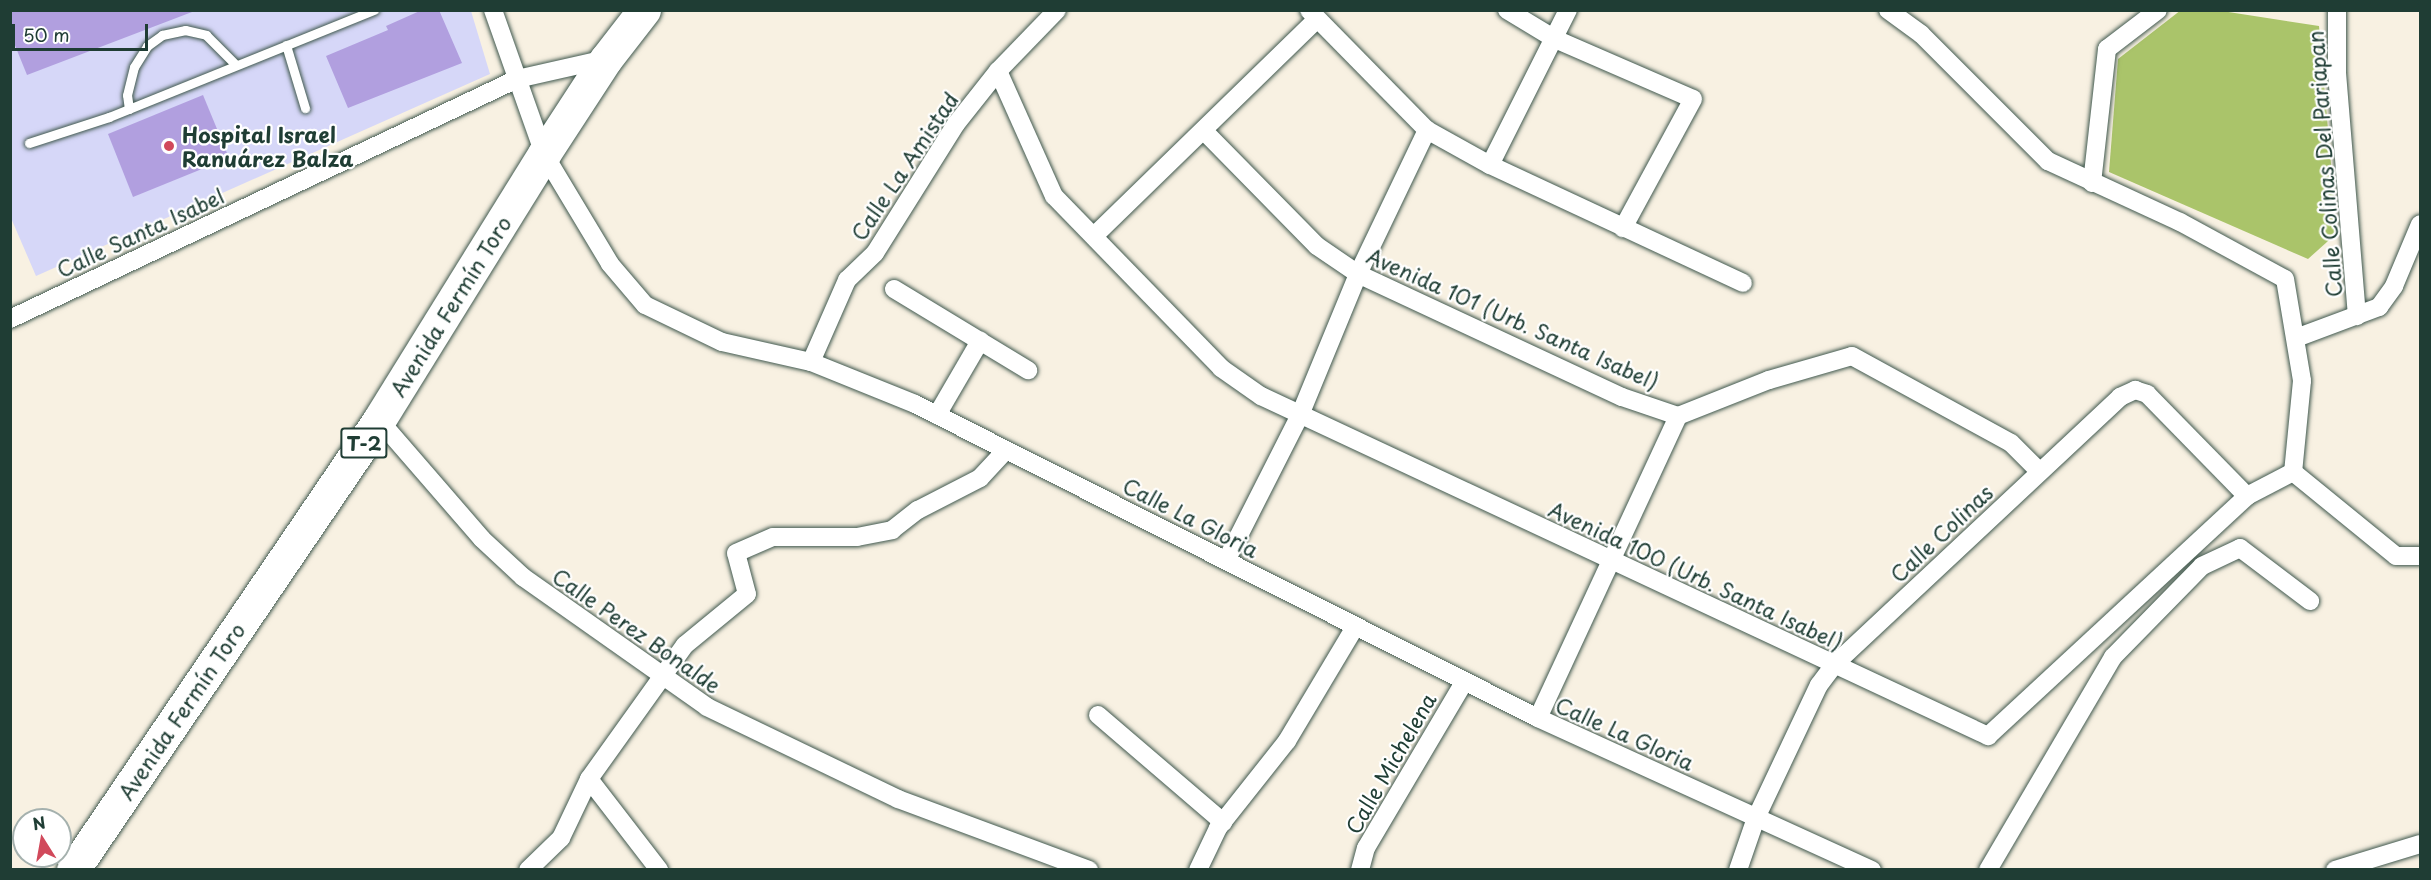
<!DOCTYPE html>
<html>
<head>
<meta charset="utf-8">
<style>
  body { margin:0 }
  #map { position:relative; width:2431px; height:880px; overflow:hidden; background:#f8f1e2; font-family:"Playpen Sans",sans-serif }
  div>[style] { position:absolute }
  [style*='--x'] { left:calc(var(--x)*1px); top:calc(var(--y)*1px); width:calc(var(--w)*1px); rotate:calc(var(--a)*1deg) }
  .built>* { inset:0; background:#d6d7f8 }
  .green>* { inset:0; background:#aac46a }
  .building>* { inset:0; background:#b19fdf }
  .roads { filter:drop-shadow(0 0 2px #40584e) drop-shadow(0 0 2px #40584e) }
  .lane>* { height:9px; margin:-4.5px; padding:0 4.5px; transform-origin:4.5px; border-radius:4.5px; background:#fff }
  .street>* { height:18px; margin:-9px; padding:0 9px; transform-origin:9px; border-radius:9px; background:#fff }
  .highway>* { height:33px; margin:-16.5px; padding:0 16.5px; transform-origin:16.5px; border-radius:16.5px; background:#fff }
  .dots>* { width:16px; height:16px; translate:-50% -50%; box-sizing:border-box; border:3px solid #fff; border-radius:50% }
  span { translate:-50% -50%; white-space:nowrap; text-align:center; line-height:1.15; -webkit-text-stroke:4.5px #fff; paint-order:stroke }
  .shield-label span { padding:2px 4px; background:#fff; border:2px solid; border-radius:4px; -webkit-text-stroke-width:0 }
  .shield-label { font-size:20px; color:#1f3d34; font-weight:700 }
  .poi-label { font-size:21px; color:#1f3d34; font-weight:700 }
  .left { translate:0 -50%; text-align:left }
  .street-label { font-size:21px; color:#1f3d34 }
  .frame { position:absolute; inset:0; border:12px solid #1f3d34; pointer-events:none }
  .north { position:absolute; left:12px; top:808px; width:60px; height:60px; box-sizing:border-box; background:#fff; border:2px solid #a5b1ae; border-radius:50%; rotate:349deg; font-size:16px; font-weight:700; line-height:24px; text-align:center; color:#1f3d34 }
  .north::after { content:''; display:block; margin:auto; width:21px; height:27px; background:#d1495b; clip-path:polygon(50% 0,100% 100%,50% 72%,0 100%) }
  .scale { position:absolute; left:12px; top:24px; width:136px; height:27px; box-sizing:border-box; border:3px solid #1f3d34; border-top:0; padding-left:8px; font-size:18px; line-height:21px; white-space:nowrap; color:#1f3d34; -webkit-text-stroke:4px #fff; paint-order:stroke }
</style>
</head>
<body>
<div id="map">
  <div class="built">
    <div style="clip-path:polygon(10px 11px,471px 11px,490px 74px,36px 276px,11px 218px)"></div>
  </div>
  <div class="green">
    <div style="clip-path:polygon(2181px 10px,2222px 11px,2319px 26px,2337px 233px,2308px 259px,2109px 172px,2118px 59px)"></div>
  </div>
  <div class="building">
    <div style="clip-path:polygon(10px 10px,192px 10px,192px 12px,27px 75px,10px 33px)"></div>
    <div style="clip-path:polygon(422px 10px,439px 10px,462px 63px,348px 108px,326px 56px,388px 30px,386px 26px)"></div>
    <div style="clip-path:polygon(203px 95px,229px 158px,133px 197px,108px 134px)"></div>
  </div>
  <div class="roads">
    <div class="lane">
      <div style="--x:286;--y:45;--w:66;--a:73.2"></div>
      <div style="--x:129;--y:109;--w:14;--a:-98"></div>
      <div style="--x:127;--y:95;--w:29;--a:-76"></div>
      <div style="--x:134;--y:67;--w:25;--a:-58"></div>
      <div style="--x:147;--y:46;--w:19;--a:-36"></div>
      <div style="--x:162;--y:35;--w:24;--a:-12"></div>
      <div style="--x:185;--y:30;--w:22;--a:13"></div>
      <div style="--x:206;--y:35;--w:42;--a:45"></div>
      <div style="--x:29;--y:143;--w:84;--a:-18"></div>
      <div style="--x:109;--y:117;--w:286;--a:-22"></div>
    </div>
    <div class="street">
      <div style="--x:493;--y:10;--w:153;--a:70.5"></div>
      <div style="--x:544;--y:154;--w:128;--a:59"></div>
      <div style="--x:610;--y:264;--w:54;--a:49.5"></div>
      <div style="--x:645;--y:305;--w:85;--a:25.7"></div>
      <div style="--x:722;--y:342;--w:91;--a:12.7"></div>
      <div style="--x:811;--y:362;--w:112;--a:22"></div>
      <div style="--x:915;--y:404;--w:698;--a:26.75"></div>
      <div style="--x:1538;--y:718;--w:367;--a:24.5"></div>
      <div style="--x:1309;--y:10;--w:168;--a:45.5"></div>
      <div style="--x:1427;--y:130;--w:72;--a:29.1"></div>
      <div style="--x:1490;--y:165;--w:279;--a:25"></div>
      <div style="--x:1507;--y:10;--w:56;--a:31.1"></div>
      <div style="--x:1555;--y:39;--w:150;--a:23.5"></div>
      <div style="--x:1693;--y:99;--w:147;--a:118.5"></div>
      <div style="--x:1888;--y:10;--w:41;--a:36"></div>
      <div style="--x:1921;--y:34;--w:180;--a:45"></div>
      <div style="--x:2048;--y:161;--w:145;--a:24.8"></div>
      <div style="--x:2180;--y:222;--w:119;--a:28.5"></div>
      <div style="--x:2285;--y:279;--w:103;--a:80.5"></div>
      <div style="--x:2302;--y:381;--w:91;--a:95.6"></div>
      <div style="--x:2337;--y:10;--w:63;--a:90"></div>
      <div style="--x:2337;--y:73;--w:244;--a:85.3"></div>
      <div style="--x:998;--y:71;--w:137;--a:65.9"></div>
      <div style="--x:1054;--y:196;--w:240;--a:45.8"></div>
      <div style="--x:1221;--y:368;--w:49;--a:35"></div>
      <div style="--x:1261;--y:396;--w:803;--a:25.06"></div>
      <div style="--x:1988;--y:736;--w:353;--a:-42.8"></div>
      <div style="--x:2247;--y:496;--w:52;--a:-27.6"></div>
      <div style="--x:2293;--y:472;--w:133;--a:39.2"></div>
      <div style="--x:2396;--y:556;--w:24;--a:0"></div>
      <div style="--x:1204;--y:131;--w:161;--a:45.5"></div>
      <div style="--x:1317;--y:246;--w:50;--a:34.3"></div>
      <div style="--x:1358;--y:274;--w:291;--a:25"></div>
      <div style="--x:1622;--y:397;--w:59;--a:18.7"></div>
      <div style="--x:1490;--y:165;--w:174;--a:-63.3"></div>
      <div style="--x:2092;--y:183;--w:135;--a:-83.6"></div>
      <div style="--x:2107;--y:49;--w:64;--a:-37.4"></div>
      <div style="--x:1094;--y:236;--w:308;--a:-44.2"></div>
      <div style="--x:894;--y:289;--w:157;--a:31.2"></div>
      <div style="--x:10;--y:319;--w:561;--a:-25.33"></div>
      <div style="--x:517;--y:79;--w:91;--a:-12.7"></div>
      <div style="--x:2296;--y:338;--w:89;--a:-20.5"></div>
      <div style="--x:2379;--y:307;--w:26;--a:-54"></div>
      <div style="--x:2394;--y:286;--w:67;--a:-67.2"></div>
      <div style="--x:811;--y:362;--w:90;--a:-66.3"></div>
      <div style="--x:847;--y:280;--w:39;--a:-44"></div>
      <div style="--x:875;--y:253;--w:152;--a:-57.9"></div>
      <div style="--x:956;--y:124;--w:68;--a:-51.6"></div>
      <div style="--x:998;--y:71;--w:85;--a:-46"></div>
      <div style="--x:937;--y:415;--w:86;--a:-59.8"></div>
      <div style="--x:1678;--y:416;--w:98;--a:-21.6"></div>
      <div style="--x:1769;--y:380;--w:86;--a:-16.1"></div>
      <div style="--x:1852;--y:356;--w:181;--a:28.7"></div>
      <div style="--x:2011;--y:443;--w:40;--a:45"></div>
      <div style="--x:379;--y:420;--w:157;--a:49.1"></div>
      <div style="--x:482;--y:539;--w:56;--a:42.8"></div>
      <div style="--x:523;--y:577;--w:225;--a:35.2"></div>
      <div style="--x:707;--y:707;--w:212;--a:25.7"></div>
      <div style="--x:898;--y:799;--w:204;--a:20.4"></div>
      <div style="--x:1227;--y:559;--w:161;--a:-63.1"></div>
      <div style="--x:1300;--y:415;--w:152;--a:-67.6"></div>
      <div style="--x:1358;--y:274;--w:160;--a:-64.4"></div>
      <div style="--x:1098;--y:715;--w:165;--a:40.6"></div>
      <div style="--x:1538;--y:718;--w:333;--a:-65.1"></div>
      <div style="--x:589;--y:779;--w:115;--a:52.4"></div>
      <div style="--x:528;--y:870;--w:46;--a:-44.1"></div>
      <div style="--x:561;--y:838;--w:65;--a:-64.6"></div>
      <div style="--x:589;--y:779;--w:165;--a:-54.4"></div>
      <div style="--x:685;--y:645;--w:80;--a:-39.4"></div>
      <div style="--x:747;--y:594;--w:42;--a:-105"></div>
      <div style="--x:736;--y:553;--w:40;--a:-23.4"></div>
      <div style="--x:773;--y:537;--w:84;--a:0"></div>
      <div style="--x:857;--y:537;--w:36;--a:-11"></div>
      <div style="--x:892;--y:530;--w:33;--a:-38"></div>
      <div style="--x:918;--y:510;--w:70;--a:-27.3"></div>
      <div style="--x:980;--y:478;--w:38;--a:-47"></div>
      <div style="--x:1198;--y:870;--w:47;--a:-64.5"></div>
      <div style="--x:1218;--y:828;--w:111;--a:-51.6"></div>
      <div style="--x:1287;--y:741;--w:133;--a:-59.2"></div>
      <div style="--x:1360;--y:870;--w:23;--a:-75"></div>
      <div style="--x:1366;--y:848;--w:193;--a:-59.4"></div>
      <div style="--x:1738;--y:870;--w:55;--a:-70.9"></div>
      <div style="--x:1756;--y:818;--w:147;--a:-64.7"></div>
      <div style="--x:1819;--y:685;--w:26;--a:-53"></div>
      <div style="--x:1835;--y:664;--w:391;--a:-43.1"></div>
      <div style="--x:2120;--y:397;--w:17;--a:-25"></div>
      <div style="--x:2135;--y:390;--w:13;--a:18"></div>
      <div style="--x:2147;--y:394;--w:143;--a:45.6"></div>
      <div style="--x:1988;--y:870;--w:247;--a:-59.6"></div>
      <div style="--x:2113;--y:657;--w:127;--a:-45.6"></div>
      <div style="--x:2202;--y:566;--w:42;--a:-25.3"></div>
      <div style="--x:2240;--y:548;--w:88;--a:37.1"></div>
      <div style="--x:2335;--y:870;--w:89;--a:-17"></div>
    </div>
    <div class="highway">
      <div style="--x:73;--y:870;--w:544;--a:-55.78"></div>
      <div style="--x:379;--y:420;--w:313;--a:-58.2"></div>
      <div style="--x:544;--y:154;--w:113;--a:-56.9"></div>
      <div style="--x:606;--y:59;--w:62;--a:-52.2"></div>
    </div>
  </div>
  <div class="dots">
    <div style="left:169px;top:146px;background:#d1495b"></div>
  </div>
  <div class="shield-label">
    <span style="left:364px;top:443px">T-2</span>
  </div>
  <div class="poi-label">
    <span class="left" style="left:182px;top:146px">Hospital Israel<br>Ranuárez Balza</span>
  </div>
  <div class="street-label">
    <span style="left:2324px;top:164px;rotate:-94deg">Calle Colinas Del Pariapan</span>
    <span style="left:904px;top:166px;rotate:-56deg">Calle La Amistad</span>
    <span style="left:140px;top:232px;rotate:-25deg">Calle Santa Isabel</span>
    <span style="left:450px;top:306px;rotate:-58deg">Avenida Fermín Toro</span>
    <span style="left:1513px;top:318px;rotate:24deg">Avenida 101 (Urb. Santa Isabel)</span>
    <span style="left:1191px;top:517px;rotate:27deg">Calle La Gloria</span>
    <span style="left:1941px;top:533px;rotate:-43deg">Calle Colinas</span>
    <span style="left:1696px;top:575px;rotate:25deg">Avenida 100 (Urb. Santa Isabel)</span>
    <span style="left:637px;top:630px;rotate:35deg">Calle Perez Bonalde</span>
    <span style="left:181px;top:711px;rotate:-56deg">Avenida Fermín Toro</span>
    <span style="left:1625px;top:733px;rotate:24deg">Calle La Gloria</span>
    <span style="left:1390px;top:763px;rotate:-60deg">Calle Michelena</span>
  </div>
  <div class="frame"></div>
  <div class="north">N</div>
  <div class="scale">50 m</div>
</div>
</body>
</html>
